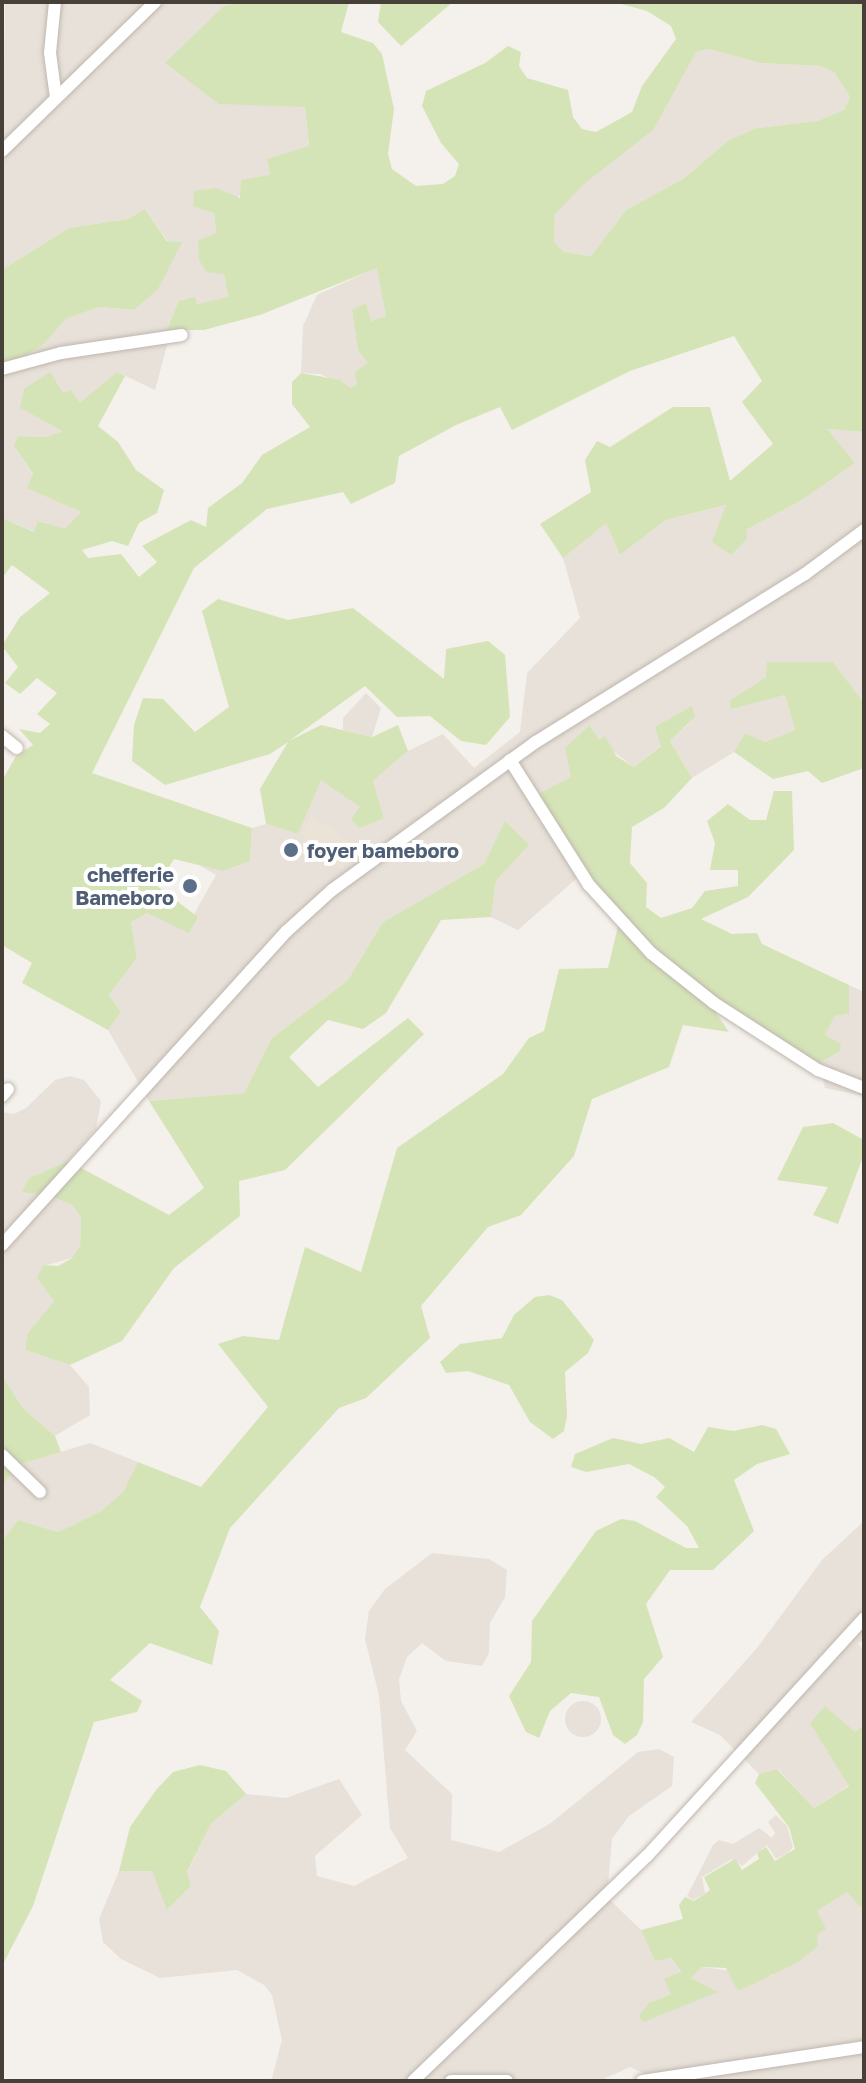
<!DOCTYPE html>
<html>
<head>
<meta charset="utf-8">
<style>
  body { margin:0 }
  #map { position:relative; width:866px; height:2083px; overflow:hidden; background:#f4f0eb; font-family:"Golos Text",sans-serif }
  div>[style] { position:absolute }
  [style*='--x'] { left:calc(var(--x)*1px); top:calc(var(--y)*1px); width:calc(var(--w)*1px); rotate:calc(var(--a)*1deg) }
  .residential>* { inset:0; background:#e7e1d9 }
  .round { border-radius:50% }
  .education>* { inset:0; background:#ebe3d6 }
  .green>* { inset:0; background:#d5e4b7 }
  .roads { filter:drop-shadow(0 0 2px #bfb6ae) drop-shadow(0 0 2px #bfb6ae) }
  .minor>* { height:12px; margin:-6px; padding:0 6px; transform-origin:6px; border-radius:6px; background:#fff }
  .dots>* { width:22px; height:22px; translate:-50% -50%; box-sizing:border-box; border:4px solid #fff; border-radius:50% }
  span { translate:-50% -50%; white-space:nowrap; text-align:center; line-height:1.15; -webkit-text-stroke:8px #fff; paint-order:stroke }
  .service-label { font-size:20px; color:#4e5e75; font-weight:700 }
  .left { translate:0 -50%; text-align:left }
  .right { translate:-100% -50%; text-align:right }
  .frame { position:absolute; inset:0; border:4px solid #474039; pointer-events:none }
</style>
</head>
<body>
<div id="map">
  <div class="residential">
    <div style="clip-path:polygon(5px 2px,243px 2px,224px 6px,293px 106px,305px 107px,309px 147px,267px 159px,270px 175px,214px 213px,216px 233px,198px 242px,224px 274px,228px 298px,196px 304px,179px 301px,155px 390px,117px 372px,64px 431px,47px 437px,19px 436px,14px 446px,33px 475px,28px 488px,81px 512px,65px 530px,39px 521px,35px 532px,2px 518px,2px 371px,44px 344px,66px 319px,99px 307px,134px 310px,181px 242px,168px 241px,145px 209px,128px 219px,69px 228px,2px 270px)"></div>
    <div style="clip-path:polygon(709px 49px,760px 63px,820px 66px,834px 72px,850px 97px,844px 110px,817px 121px,757px 128px,729px 140px,683px 179px,626px 210px,591px 256px,564px 252px,554px 242px,555px 214px,696px 52px)"></div>
    <div style="clip-path:polygon(378px 267px,386px 316px,371px 321px,352px 311px,358px 351px,368px 363px,357px 384px,350px 388px,320px 374px,301px 373px,303px 326px,317px 295px)"></div>
    <div style="clip-path:polygon(826px 429px,864px 432px,864px 703px,833px 662px,766px 677px,729px 701px,731px 708px,785px 695px,795px 730px,765px 742px,745px 733px,734px 752px,692px 778px,670px 741px,695px 718px,634px 767px,599px 741px,591px 726px,571px 777px,584px 872px,518px 930px,491px 917px,496px 881px,528px 846px,505px 822px,484px 864px,383px 922px,347px 981px,272px 1038px,244px 1093px,149px 1101px,108px 1030px,121px 1012px,109px 995px,137px 958px,131px 922px,147px 913px,197px 917px,194px 914px,216px 875px,197px 864px,223px 871px,250px 861px,252px 828px,266px 824px,298px 834px,320px 779px,384px 818px,373px 781px,408px 751px,443px 734px,474px 768px,520px 732px,527px 673px,580px 618px,563px 558px,606px 522px,620px 555px,666px 520px,727px 505px,746px 530px,802px 500px,855px 463px)"></div>
    <div style="clip-path:polygon(366px 693px,381px 708px,372px 737px,343px 730px,343px 718px)"></div>
    <div style="clip-path:polygon(849px 985px,864px 992px,864px 1096px,825px 1088px,819px 1063px,839px 1052px,825px 1035px,835px 1016px,849px 1014px)"></div>
    <div style="clip-path:polygon(70px 1076px,84px 1080px,101px 1101px,96px 1129px,68px 1161px,29px 1178px,23px 1192px,50px 1196px,72px 1205px,81px 1217px,80px 1246px,72px 1258px,43px 1266px,38px 1278px,54px 1301px,27px 1334px,25px 1350px,70px 1365px,89px 1387px,90px 1415px,55px 1436px,23px 1408px,2px 1376px,2px 1112px,14px 1114px,26px 1108px,55px 1080px)"></div>
    <div style="clip-path:polygon(90px 1443px,138px 1462px,123px 1492px,101px 1511px,58px 1532px,18px 1520px,2px 1541px,2px 1486px,18px 1465px)"></div>
    <div style="clip-path:polygon(864px 1521px,864px 1641px,858px 1643px,864px 1651px,864px 1724px,855px 1732px,849px 1785px,814px 1808px,778px 1769px,759px 1774px,720px 1735px,691px 1722px,757px 1648px,822px 1560px)"></div>
    <div style="clip-path:polygon(432px 1553px,489px 1559px,507px 1570px,505px 1597px,490px 1623px,489px 1653px,482px 1666px,446px 1661px,422px 1643px,407px 1657px,399px 1679px,401px 1701px,417px 1731px,405px 1750px,452px 1794px,451px 1840px,499px 1852px,551px 1823px,638px 1752px,659px 1749px,674px 1757px,672px 1786px,629px 1816px,612px 1839px,607px 1897px,641px 1930px,655px 1960px,671px 1958px,681px 1973px,671px 1994px,649px 2003px,716px 1991px,691px 1978px,702px 1967px,771px 1976px,783px 1965px,797px 1963px,817px 1933px,816px 1912px,848px 1891px,864px 1911px,864px 2081px,662px 2081px,630px 2067px,599px 2081px,271px 2081px,282px 2040px,272px 1995px,264px 1985px,237px 1970px,160px 1978px,121px 1959px,103px 1942px,99px 1919px,119px 1871px,152px 1871px,168px 1909px,191px 1886px,187px 1873px,211px 1824px,246px 1794px,286px 1798px,339px 1779px,362px 1815px,315px 1856px,317px 1876px,354px 1886px,408px 1858px,390px 1828px,379px 1695px,365px 1639px,369px 1611px,385px 1589px)"></div>
    <div class="round" style="left:565px;top:1701px;width:36px;height:36px"></div>
    <div style="clip-path:polygon(776px 1815px,787px 1826px,793px 1847px,788px 1853px,776px 1859px,767px 1845px,742px 1866px,732px 1859px,702px 1877px,705px 1893px,693px 1900px,687px 1896px,713px 1845px,719px 1840px,733px 1844px,759px 1828px,772px 1838px,775px 1833px,768px 1822px)"></div>
  </div>
  <div class="education">
    <div style="clip-path:polygon(311px 816px,354px 844px,343px 868px,312px 854px,302px 833px)"></div>
  </div>
  <div class="green">
    <div style="clip-path:polygon(evenodd,243px 2px,349px 2px,341px 32px,373px 43px,382px 54px,394px 109px,388px 154px,392px 169px,416px 186px,443px 184px,455px 176px,459px 164px,441px 143px,422px 106px,426px 91px,485px 63px,508px 46px,521px 52px,519px 66px,527px 78px,568px 90px,573px 117px,582px 129px,596px 132px,632px 112px,642px 86px,676px 39px,671px 26px,647px 11px,614px 2px,864px 2px,864px 432px,827px 429px,855px 463px,802px 500px,746px 530px,747px 539px,731px 555px,712px 542px,726px 505px,666px 520px,620px 555px,606px 523px,563px 558px,540px 524px,591px 492px,585px 460px,597px 441px,610px 447px,673px 407px,710px 407px,730px 481px,773px 444px,742px 402px,762px 381px,734px 336px,630px 371px,512px 430px,500px 407px,456px 425px,399px 456px,395px 483px,351px 504px,343px 492px,267px 509px,194px 568px,92px 773px,252px 828px,250px 861px,223px 871px,174px 859px,157px 886px,198px 917px,189px 933px,147px 913px,131px 922px,137px 958px,109px 995px,121px 1012px,108px 1030px,22px 983px,32px 963px,2px 945px,3px 779px,16px 756px,33px 745px,19px 729px,40px 733px,50px 724px,37px 714px,57px 693px,37px 678px,20px 694px,5px 683px,18px 667px,2px 646px,20px 617px,50px 593px,12px 565px,2px 578px,2px 518px,34px 532px,38px 521px,65px 529px,81px 512px,27px 488px,33px 474px,14px 446px,18px 436px,47px 437px,63px 431px,20px 408px,24px 389px,50px 372px,63px 393px,71px 390px,80px 403px,117px 372px,125px 376px,98px 426px,118px 442px,136px 470px,164px 490px,157px 513px,139px 523px,128px 546px,112px 541px,82px 550px,88px 558px,121px 554px,139px 577px,157px 562px,142px 546px,191px 520px,206px 527px,208px 508px,242px 483px,262px 455px,310px 427px,292px 404px,292px 382px,301px 373px,340px 380px,350px 388px,357px 384px,355px 372px,368px 363px,358px 351px,352px 310px,366px 303px,371px 321px,386px 316px,377px 268px,260px 315px,204px 330px,167px 330px,179px 301px,195px 297px,197px 304px,228px 297px,224px 274px,207px 272px,199px 260px,198px 241px,216px 233px,214px 213px,193px 206px,194px 191px,216px 188px,240px 198px,241px 180px,270px 175px,267px 159px,309px 146px,305px 107px,219px 104px,165px 63px,224px 6px,243px 2px,709px 49px,760px 63px,820px 66px,834px 72px,850px 97px,844px 110px,817px 121px,757px 128px,729px 140px,683px 179px,626px 210px,591px 256px,564px 252px,554px 242px,555px 214px,585px 183px,653px 130px,696px 52px,709px 49px)"></div>
    <div style="clip-path:polygon(381px 2px,453px 2px,401px 46px,378px 22px)"></div>
    <div style="clip-path:polygon(145px 209px,167px 241px,182px 242px,158px 289px,134px 310px,99px 307px,66px 319px,44px 344px,2px 371px,2px 270px,69px 228px,128px 219px)"></div>
    <div style="clip-path:polygon(218px 599px,288px 620px,353px 608px,444px 679px,446px 649px,488px 641px,505px 655px,510px 717px,486px 745px,461px 741px,430px 716px,397px 717px,365px 686px,289px 741px,321px 725px,372px 737px,398px 725px,408px 751px,373px 781px,384px 818px,359px 828px,351px 819px,360px 807px,321px 780px,298px 834px,266px 824px,260px 789px,288px 742px,270px 754px,165px 785px,132px 761px,134px 725px,143px 698px,163px 699px,195px 732px,229px 707px,202px 611px)"></div>
    <div style="clip-path:polygon(767px 662px,833px 662px,864px 703px,864px 768px,822px 783px,808px 771px,773px 779px,734px 752px,745px 733px,765px 742px,795px 730px,785px 695px,731px 709px,729px 701px,766px 677px)"></div>
    <div style="clip-path:polygon(692px 706px,695px 717px,670px 741px,692px 778px,664px 808px,632px 827px,630px 863px,647px 883px,646px 907px,661px 918px,692px 908px,705px 891px,738px 886px,738px 870px,710px 870px,715px 843px,707px 821px,728px 804px,750px 820px,766px 820px,774px 791px,792px 791px,794px 850px,748px 897px,701px 919px,732px 934px,757px 933px,762px 944px,849px 985px,849px 1014px,835px 1016px,825px 1035px,841px 1044px,839px 1052px,819px 1063px,712px 996px,650px 948px,581px 868px,538px 794px,571px 777px,565px 748px,590px 725px,599px 740px,605px 736px,616px 756px,634px 767px,661px 746px,655px 727px)"></div>
    <div style="clip-path:polygon(505px 821px,529px 845px,496px 881px,491px 917px,441px 920px,386px 1013px,363px 1029px,328px 1020px,289px 1057px,318px 1087px,408px 1018px,424px 1034px,285px 1170px,239px 1181px,240px 1216px,174px 1268px,122px 1341px,70px 1365px,25px 1350px,27px 1334px,54px 1301px,37px 1278px,43px 1265px,58px 1266px,72px 1258px,80px 1246px,81px 1217px,72px 1205px,50px 1196px,22px 1192px,29px 1178px,68px 1161px,169px 1215px,204px 1188px,149px 1101px,244px 1093px,272px 1038px,347px 981px,383px 922px,484px 864px)"></div>
    <div style="clip-path:polygon(619px 922px,666px 973px,712px 1007px,729px 1032px,683px 1025px,669px 1067px,592px 1099px,574px 1156px,521px 1215px,488px 1227px,421px 1306px,430px 1338px,366px 1398px,339px 1408px,230px 1528px,200px 1607px,219px 1631px,212px 1665px,150px 1643px,110px 1680px,142px 1701px,137px 1712px,94px 1722px,33px 1906px,2px 1966px,2px 1541px,18px 1520px,58px 1532px,101px 1511px,123px 1492px,138px 1462px,201px 1487px,268px 1407px,218px 1344px,243px 1336px,279px 1340px,305px 1247px,361px 1272px,397px 1148px,503px 1074px,529px 1038px,544px 1031px,559px 969px,608px 968px)"></div>
    <div style="clip-path:polygon(833px 1123px,864px 1140px,864px 1154px,838px 1224px,813px 1215px,828px 1187px,777px 1180px,803px 1127px)"></div>
    <div style="clip-path:polygon(549px 1295px,562px 1300px,594px 1340px,588px 1353px,565px 1372px,567px 1416px,564px 1431px,553px 1439px,530px 1422px,509px 1385px,468px 1371px,446px 1373px,440px 1362px,460px 1344px,502px 1338px,514px 1315px,535px 1297px)"></div>
    <div style="clip-path:polygon(2px 1376px,23px 1408px,55px 1436px,61px 1452px,18px 1465px,2px 1486px)"></div>
    <div style="clip-path:polygon(762px 1425px,776px 1429px,790px 1454px,757px 1464px,734px 1480px,754px 1531px,713px 1570px,670px 1570px,646px 1604px,663px 1657px,644px 1679px,643px 1722px,637px 1735px,625px 1744px,613px 1735px,599px 1697px,571px 1693px,550px 1711px,539px 1738px,526px 1732px,509px 1696px,531px 1662px,532px 1621px,596px 1531px,621px 1519px,635px 1521px,686px 1548px,699px 1548px,687px 1526px,656px 1497px,665px 1487px,654px 1477px,629px 1464px,586px 1472px,571px 1467px,575px 1454px,613px 1438px,641px 1444px,669px 1438px,694px 1452px,708px 1427px,734px 1431px)"></div>
    <div style="clip-path:polygon(825px 1706px,855px 1732px,864px 1724px,864px 1911px,847px 1892px,817px 1911px,826px 1929px,817px 1934px,818px 1946px,797px 1963px,738px 1991px,726px 1968px,702px 1967px,691px 1978px,718px 1992px,643px 2022px,639px 2016px,649px 2003px,671px 1994px,664px 1979px,681px 1972px,671px 1958px,655px 1961px,641px 1930px,683px 1919px,679px 1905px,685px 1897px,694px 1901px,710px 1890px,704px 1877px,735px 1859px,742px 1870px,759px 1859px,757px 1853px,766px 1847px,775px 1861px,795px 1849px,789px 1827px,755px 1783px,759px 1774px,777px 1769px,814px 1808px,849px 1786px,810px 1723px)"></div>
    <div style="clip-path:polygon(200px 1765px,226px 1771px,246px 1794px,211px 1824px,187px 1872px,191px 1886px,167px 1910px,152px 1871px,119px 1871px,130px 1827px,156px 1790px,173px 1772px)"></div>
  </div>
  <div class="roads">
    <div class="minor">
      <div style="--x:55;--y:2;--w:51;--a:95.6"></div>
      <div style="--x:50;--y:53;--w:45;--a:82.4"></div>
      <div style="--x:2;--y:151;--w:214;--a:-44.2"></div>
      <div style="--x:2;--y:369;--w:61;--a:-15.2"></div>
      <div style="--x:61;--y:353;--w:122;--a:-8.5"></div>
      <div style="--x:2;--y:736;--w:19;--a:39"></div>
      <div style="--x:510;--y:760;--w:148;--a:57.7"></div>
      <div style="--x:589;--y:885;--w:92;--a:47.6"></div>
      <div style="--x:651;--y:953;--w:80;--a:38.4"></div>
      <div style="--x:714;--y:1003;--w:124;--a:32.8"></div>
      <div style="--x:818;--y:1070;--w:49;--a:21.4"></div>
      <div style="--x:2;--y:1096;--w:9;--a:-49"></div>
      <div style="--x:2;--y:1245;--w:424;--a:-47.8"></div>
      <div style="--x:287;--y:931;--w:61;--a:-42.3"></div>
      <div style="--x:332;--y:890;--w:252;--a:-36"></div>
      <div style="--x:536;--y:742;--w:317;--a:-32"></div>
      <div style="--x:805;--y:574;--w:74;--a:-36.7"></div>
      <div style="--x:2;--y:1455;--w:53;--a:44.2"></div>
      <div style="--x:413;--y:2081;--w:325;--a:-43.9"></div>
      <div style="--x:647;--y:1856;--w:322;--a:-47.6"></div>
      <div style="--x:451;--y:2081;--w:56;--a:0"></div>
      <div style="--x:642;--y:2081;--w:225;--a:-8.7"></div>
    </div>
  </div>
  <div class="dots">
    <div style="left:291px;top:850px;background:#5c6f8a"></div>
    <div style="left:190px;top:886px;background:#5c6f8a"></div>
  </div>
  <div class="service-label">
    <span class="left" style="left:307px;top:850px">foyer bameboro</span>
    <span class="right" style="left:174px;top:886px">chefferie<br>Bameboro</span>
  </div>
  <div class="frame"></div>
</div>
</body>
</html>
